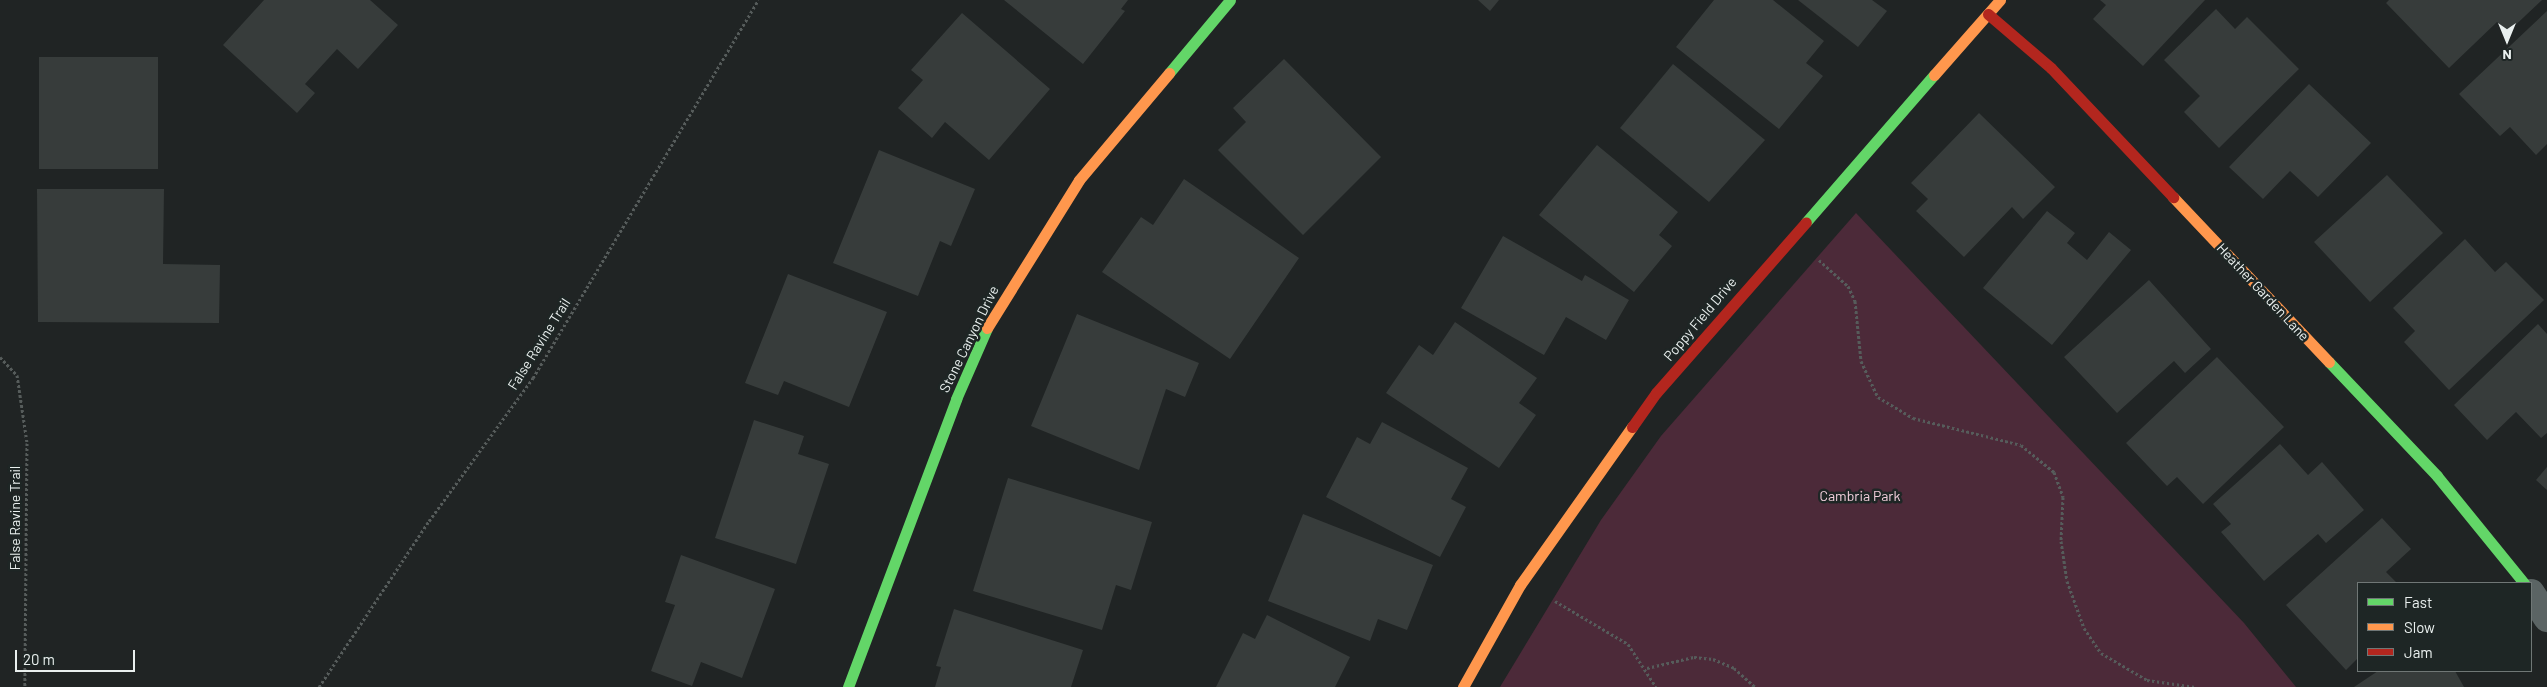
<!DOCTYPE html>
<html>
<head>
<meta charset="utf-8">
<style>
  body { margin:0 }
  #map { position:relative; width:2547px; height:687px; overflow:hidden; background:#202424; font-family:Barlow,sans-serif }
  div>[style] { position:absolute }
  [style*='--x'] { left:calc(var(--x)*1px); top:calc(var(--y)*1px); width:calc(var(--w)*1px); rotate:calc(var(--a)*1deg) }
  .green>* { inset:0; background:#4c2a39 }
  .building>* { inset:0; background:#373c3b }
  .path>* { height:3px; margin-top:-1.5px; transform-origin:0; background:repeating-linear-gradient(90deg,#565c5b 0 2.5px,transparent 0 5px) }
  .street>* { height:28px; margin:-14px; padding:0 14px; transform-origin:14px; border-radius:14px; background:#5b6464 }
  .fast>* { height:11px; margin:-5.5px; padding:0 5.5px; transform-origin:5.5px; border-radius:5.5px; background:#63d668 }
  .slow>* { height:11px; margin:-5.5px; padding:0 5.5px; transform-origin:5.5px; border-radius:5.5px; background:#ff974d }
  .jam>* { height:11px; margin:-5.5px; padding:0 5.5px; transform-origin:5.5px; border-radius:5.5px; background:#b3261e }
  span { translate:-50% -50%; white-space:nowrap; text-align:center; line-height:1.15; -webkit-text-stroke:5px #1e2625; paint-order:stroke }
  .street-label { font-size:14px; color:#eaf0ef }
  .park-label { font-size:14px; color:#f4d0dd }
  .legend { position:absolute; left:2357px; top:582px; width:175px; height:90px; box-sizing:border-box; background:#1e2625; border:1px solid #707776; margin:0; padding:6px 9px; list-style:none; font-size:15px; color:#eaf0ef }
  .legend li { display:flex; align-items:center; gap:10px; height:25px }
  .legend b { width:25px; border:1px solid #707776 }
  .north { position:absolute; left:2482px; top:15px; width:50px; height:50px; -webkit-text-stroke:4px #1e2625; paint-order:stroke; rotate:180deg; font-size:14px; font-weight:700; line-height:20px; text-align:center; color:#eaf0ef }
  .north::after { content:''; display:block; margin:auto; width:18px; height:22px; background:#eaf0ef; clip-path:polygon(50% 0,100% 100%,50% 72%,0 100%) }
  .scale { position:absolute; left:15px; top:650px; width:120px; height:22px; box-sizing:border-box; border:2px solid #eaf0ef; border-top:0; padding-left:6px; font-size:15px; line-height:18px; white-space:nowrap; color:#eaf0ef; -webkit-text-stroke:4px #1e2625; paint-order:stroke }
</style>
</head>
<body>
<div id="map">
  <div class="green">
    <div style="clip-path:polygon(1856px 213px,2244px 623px,2296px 687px,1500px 687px,1601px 520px,1661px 436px)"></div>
  </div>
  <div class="building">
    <div style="clip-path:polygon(264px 0,370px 0,398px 25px,358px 69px,337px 49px,305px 84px,315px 93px,297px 113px,223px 45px)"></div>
    <div style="clip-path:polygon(1004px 0,1128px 0,1121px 9px,1125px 11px,1083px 64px)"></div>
    <div style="clip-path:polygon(1478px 0,1499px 0,1490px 11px)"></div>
    <div style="clip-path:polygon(1714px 0,1773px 0,1824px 41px,1806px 63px,1823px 76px,1779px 129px,1676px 47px)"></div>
    <div style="clip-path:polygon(1798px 0,1872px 0,1887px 11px,1858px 47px)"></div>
    <div style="clip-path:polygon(2100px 0,2205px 0,2143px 66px,2093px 19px,2106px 5px)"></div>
    <div style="clip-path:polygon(2389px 0,2542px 0,2507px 33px,2497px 22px,2449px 68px,2386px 3px)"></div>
    <div style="clip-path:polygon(2216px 9px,2235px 29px,2247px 17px,2299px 69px,2219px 148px,2184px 112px,2200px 96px,2164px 60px)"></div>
    <div style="clip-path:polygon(2547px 11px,2547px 144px,2536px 155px,2510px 127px,2500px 136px,2459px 94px)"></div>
    <div style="clip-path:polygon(962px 13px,1050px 89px,989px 160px,945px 122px,932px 138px,898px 108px,923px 80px,911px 70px)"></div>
    <div style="clip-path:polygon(39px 57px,158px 57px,158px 169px,39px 169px)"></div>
    <div style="clip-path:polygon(1284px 59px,1381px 157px,1303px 235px,1218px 150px,1246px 122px,1233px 108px)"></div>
    <div style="clip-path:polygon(1673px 64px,1765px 140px,1709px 202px,1620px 128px)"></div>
    <div style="clip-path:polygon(2309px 84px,2371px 143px,2318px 197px,2290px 171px,2263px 199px,2229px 167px)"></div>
    <div style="clip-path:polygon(1979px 113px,2055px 187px,2023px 219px,2012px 207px,1964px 257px,1916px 211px,1928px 199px,1911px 183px)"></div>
    <div style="clip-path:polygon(1597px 145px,1678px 212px,1659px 235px,1672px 246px,1634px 292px,1539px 215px)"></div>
    <div style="clip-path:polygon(879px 150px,975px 189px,951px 246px,940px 241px,918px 296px,833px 263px)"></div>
    <div style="clip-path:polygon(2387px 175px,2443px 233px,2370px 302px,2314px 242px)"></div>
    <div style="clip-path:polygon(1184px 179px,1299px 258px,1230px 359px,1102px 272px,1141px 217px,1153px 225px)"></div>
    <div style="clip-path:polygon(37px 189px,164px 189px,163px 264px,220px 265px,219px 323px,38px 322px)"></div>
    <div style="clip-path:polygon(2047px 211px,2075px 233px,2067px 243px,2087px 260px,2109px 232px,2131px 250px,2052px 345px,1983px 288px)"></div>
    <div style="clip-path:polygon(1503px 236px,1582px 281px,1585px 275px,1629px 300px,1606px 340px,1566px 317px,1544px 355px,1461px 308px)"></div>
    <div style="clip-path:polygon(2465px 239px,2495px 272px,2506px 262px,2544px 300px,2449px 390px,2404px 342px,2415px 331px,2393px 308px)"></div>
    <div style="clip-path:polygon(788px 274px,887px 312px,849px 407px,784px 381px,778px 395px,745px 383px)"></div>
    <div style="clip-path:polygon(2149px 280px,2211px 349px,2185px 373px,2174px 361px,2117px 413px,2064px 357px)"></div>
    <div style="clip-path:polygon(1077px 314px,1199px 363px,1185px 397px,1166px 389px,1139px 470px,1031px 426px)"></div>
    <div style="clip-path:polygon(1455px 322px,1537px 378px,1519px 403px,1536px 415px,1499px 468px,1386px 393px,1419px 345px,1433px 355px)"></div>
    <div style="clip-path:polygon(2538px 324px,2547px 334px,2547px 433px,2541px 438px,2516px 412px,2487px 440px,2454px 405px)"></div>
    <div style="clip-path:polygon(2217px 357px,2284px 427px,2203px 504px,2177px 477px,2167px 486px,2126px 443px)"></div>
    <div style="clip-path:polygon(754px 420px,804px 436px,798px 454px,829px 464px,796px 564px,715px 538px)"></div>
    <div style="clip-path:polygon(1382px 422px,1468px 468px,1451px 499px,1466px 507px,1440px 557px,1326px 497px,1357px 437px,1370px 444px)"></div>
    <div style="clip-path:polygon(2280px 444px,2308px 475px,2322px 462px,2364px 510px,2326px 543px,2318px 534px,2264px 581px,2221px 532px,2231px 524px,2213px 504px)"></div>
    <div style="clip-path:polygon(2547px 467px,2547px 490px,2536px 480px)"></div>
    <div style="clip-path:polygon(1008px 478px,1152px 522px,1131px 590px,1116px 585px,1102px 630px,973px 591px)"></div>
    <div style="clip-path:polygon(1303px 514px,1433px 565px,1407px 630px,1378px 619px,1370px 641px,1268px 601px)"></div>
    <div style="clip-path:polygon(2382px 518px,2411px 549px,2386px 572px,2397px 583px,2358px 583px,2358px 658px,2346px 670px,2286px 605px)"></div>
    <div style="clip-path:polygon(681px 555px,775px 589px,742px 678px,701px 662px,692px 686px,651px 671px,675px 605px,665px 602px)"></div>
    <div style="clip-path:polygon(954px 609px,1083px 650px,1071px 687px,935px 687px,941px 667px,936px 666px)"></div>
    <div style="clip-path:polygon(1267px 615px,1350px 657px,1335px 687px,1216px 687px,1243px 633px,1255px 639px)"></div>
    <div style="clip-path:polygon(2378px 671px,2455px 671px,2464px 687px,2354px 687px)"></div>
  </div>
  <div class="path">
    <div style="--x:1819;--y:260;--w:39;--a:42"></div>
    <div style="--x:1848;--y:286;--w:17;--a:65"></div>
    <div style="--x:1855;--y:301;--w:60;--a:84.3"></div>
    <div style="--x:1861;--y:361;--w:40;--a:65"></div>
    <div style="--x:1878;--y:397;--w:41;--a:31"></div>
    <div style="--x:1913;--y:418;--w:111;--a:14"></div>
    <div style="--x:2021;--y:445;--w:43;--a:39.3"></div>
    <div style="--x:2054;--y:472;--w:27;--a:70"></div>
    <div style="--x:2063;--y:497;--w:44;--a:92.6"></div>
    <div style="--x:2061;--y:541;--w:40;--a:81.5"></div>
    <div style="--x:2067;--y:581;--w:50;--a:70.1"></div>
    <div style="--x:2084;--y:628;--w:30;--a:56"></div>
    <div style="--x:2101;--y:653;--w:53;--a:30.4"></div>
    <div style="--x:2147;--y:680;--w:49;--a:8.3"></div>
    <div style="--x:0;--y:357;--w:25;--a:47"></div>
    <div style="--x:17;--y:375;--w:69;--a:81.6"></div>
    <div style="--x:27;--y:443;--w:244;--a:90.5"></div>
    <div style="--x:1555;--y:601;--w:85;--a:30.5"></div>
    <div style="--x:1628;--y:644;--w:51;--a:56.9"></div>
    <div style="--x:1647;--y:668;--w:48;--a:-13.2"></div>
    <div style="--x:1694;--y:657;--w:19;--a:6"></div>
    <div style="--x:1713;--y:659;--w:23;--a:23"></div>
    <div style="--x:1734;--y:668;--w:28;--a:42"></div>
    <div style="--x:319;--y:687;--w:199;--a:-56.5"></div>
    <div style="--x:429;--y:521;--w:177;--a:-54"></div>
    <div style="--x:533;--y:378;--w:440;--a:-59.2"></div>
  </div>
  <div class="street">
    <div style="--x:2531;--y:593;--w:30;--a:57"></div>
  </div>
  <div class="fast">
    <div style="--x:1169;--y:73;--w:95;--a:-50.1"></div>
    <div style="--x:1806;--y:222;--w:195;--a:-49"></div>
    <div style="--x:2329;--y:362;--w:157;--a:46.5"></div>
    <div style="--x:2437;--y:476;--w:138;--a:50.9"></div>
    <div style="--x:848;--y:687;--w:308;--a:-69.4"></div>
    <div style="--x:956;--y:399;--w:77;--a:-66.4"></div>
  </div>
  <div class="slow">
    <div style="--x:1934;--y:75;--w:100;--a:-48.7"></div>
    <div style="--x:2173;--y:197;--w:227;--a:46.6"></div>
    <div style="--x:987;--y:328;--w:174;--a:-58.1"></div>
    <div style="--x:1079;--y:180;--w:140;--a:-49.9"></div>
    <div style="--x:1463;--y:687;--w:117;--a:-60.8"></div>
    <div style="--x:1520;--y:585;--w:194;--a:-54.7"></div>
  </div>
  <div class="jam">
    <div style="--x:1988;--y:14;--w:83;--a:40.6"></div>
    <div style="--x:2051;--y:68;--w:178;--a:46.6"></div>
    <div style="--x:1632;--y:427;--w:42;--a:-54.8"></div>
    <div style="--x:1656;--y:393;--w:227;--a:-48.7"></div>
  </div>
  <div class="street-label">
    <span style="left:2263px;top:292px;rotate:47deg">Heather Garden Lane</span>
    <span style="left:1700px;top:319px;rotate:-50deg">Poppy Field Drive</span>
    <span style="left:969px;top:339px;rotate:-64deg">Stone Canyon Drive</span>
    <span style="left:539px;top:344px;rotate:-58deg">False Ravine Trail</span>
    <span style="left:15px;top:518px;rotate:-90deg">False Ravine Trail</span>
  </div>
  <div class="park-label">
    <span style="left:1860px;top:496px">Cambria Park</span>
  </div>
  <ul class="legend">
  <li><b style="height:6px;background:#63d668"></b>Fast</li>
  <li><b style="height:6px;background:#ff974d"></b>Slow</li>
  <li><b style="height:6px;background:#b3261e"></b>Jam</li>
  </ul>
  <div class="north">N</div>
  <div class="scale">20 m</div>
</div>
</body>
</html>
